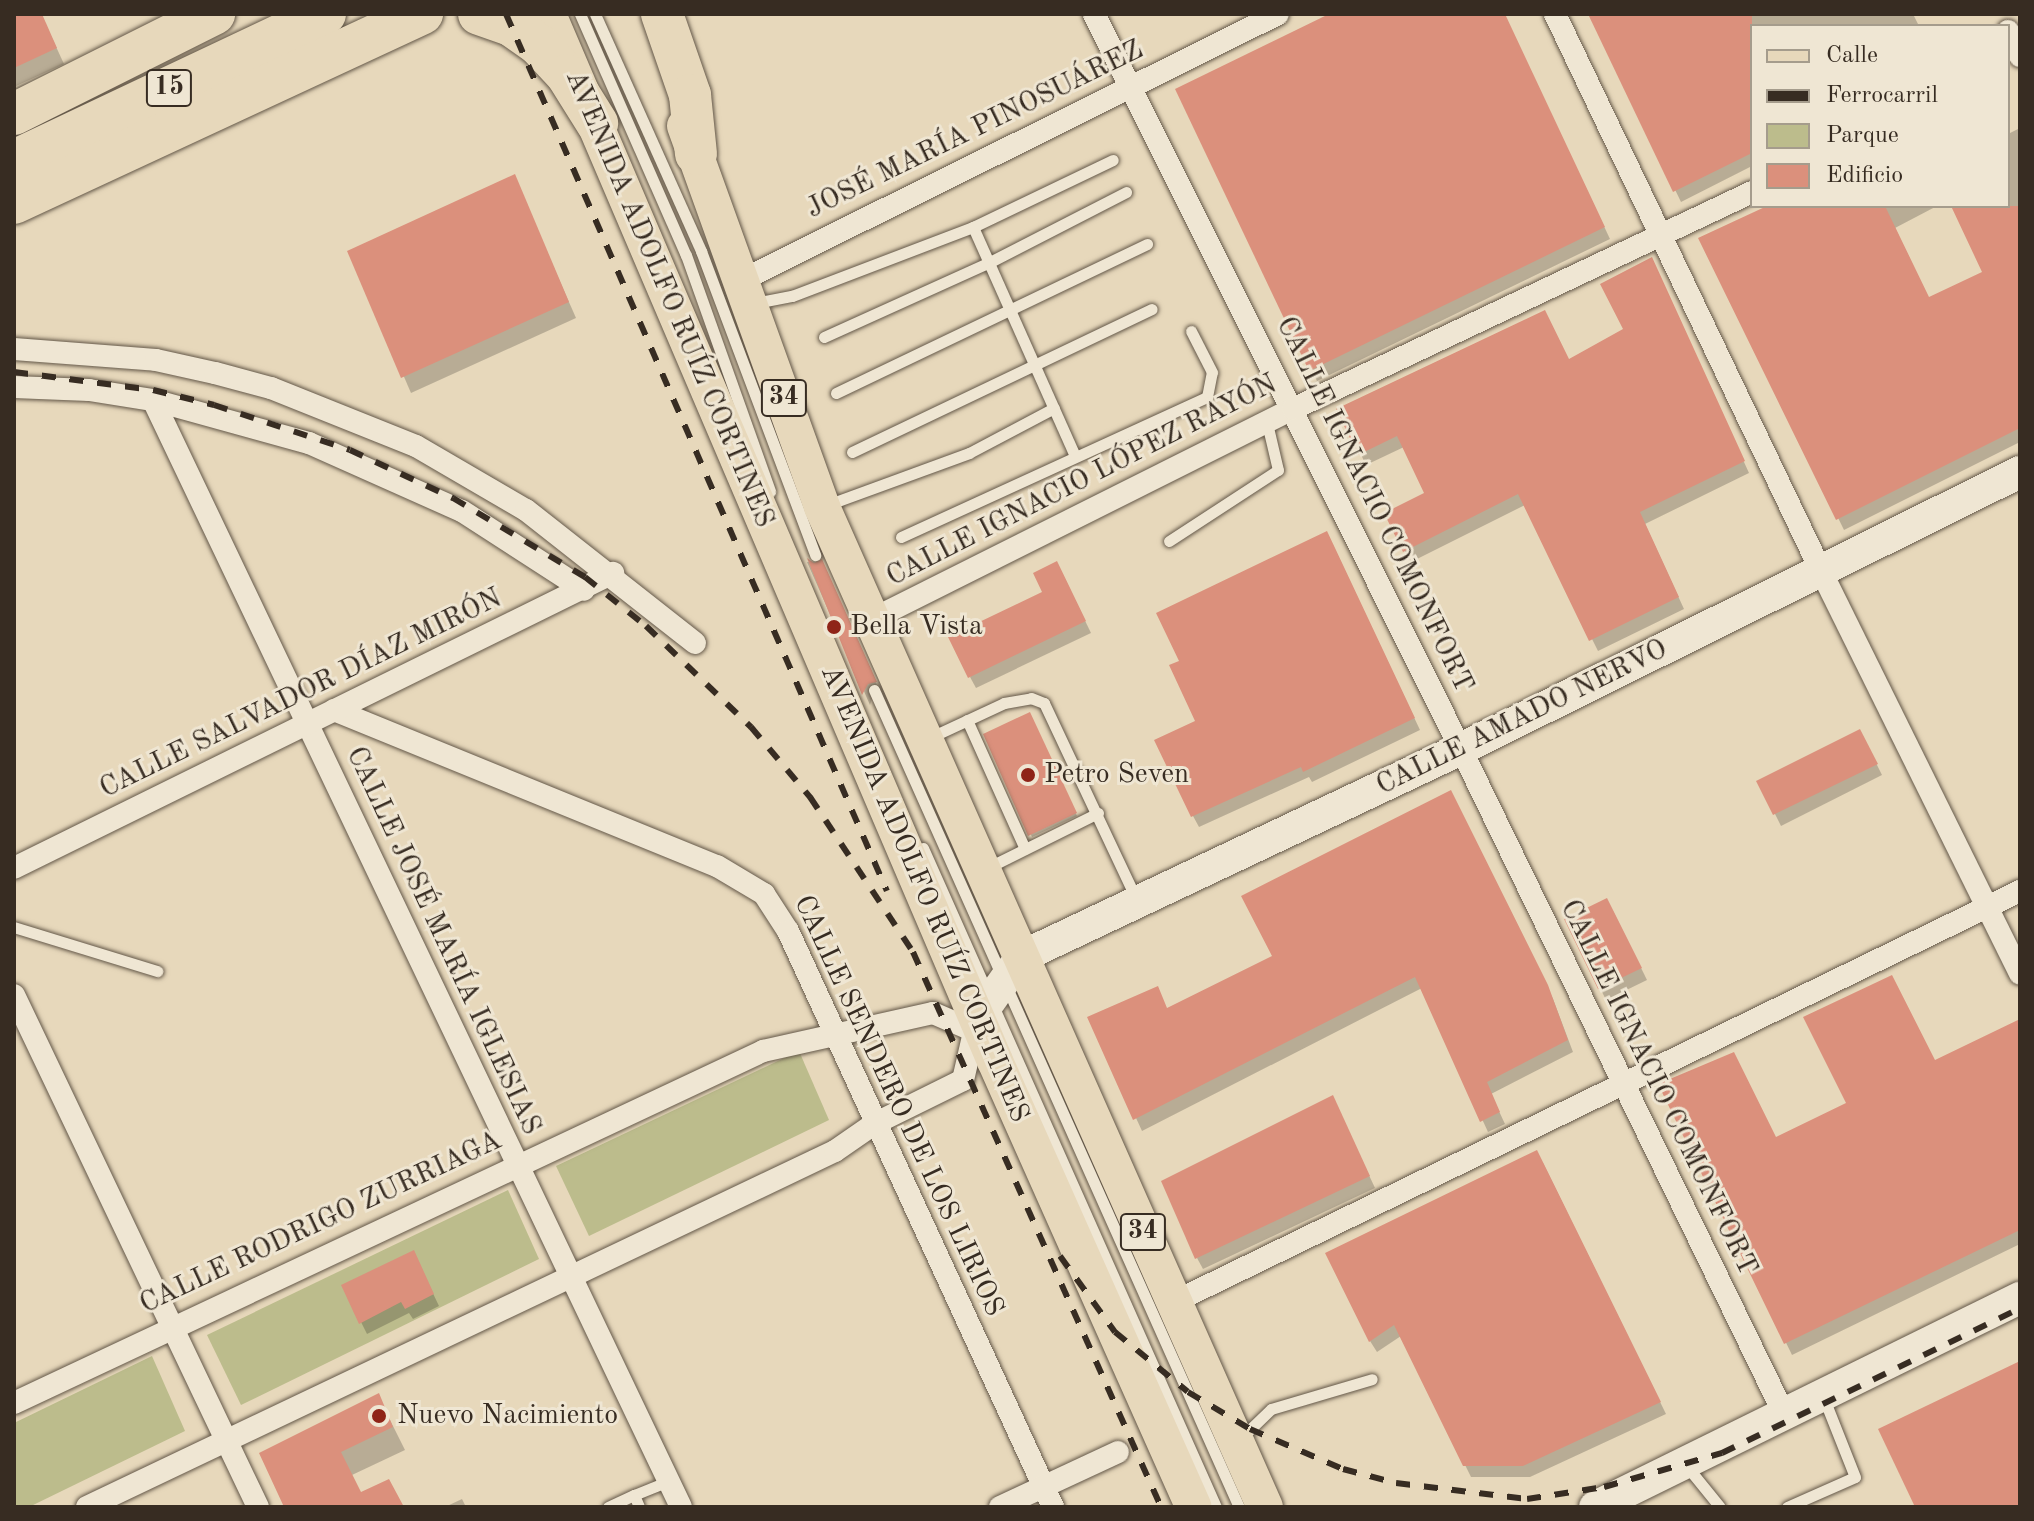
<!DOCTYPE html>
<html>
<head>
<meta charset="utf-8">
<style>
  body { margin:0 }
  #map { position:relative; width:2034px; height:1521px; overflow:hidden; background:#e7d8bb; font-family:"Old Standard TT",serif }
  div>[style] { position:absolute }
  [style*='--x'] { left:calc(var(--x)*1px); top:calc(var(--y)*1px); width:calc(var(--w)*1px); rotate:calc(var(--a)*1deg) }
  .green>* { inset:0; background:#bcbc8c }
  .shadow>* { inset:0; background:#0003 }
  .building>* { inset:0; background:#db907c }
  .roads { filter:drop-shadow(0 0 2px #635748) drop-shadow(0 0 2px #635748) }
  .lane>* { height:11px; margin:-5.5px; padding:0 5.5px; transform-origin:5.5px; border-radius:5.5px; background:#efe6d3 }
  .street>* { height:22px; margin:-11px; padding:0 11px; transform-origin:11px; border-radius:11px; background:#efe6d3 }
  .secondary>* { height:32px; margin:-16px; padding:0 16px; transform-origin:16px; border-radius:16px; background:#efe6d3 }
  .primary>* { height:36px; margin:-18px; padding:0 18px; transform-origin:18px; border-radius:18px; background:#e7d8bb }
  .highway>* { height:42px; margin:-21px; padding:0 21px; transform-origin:21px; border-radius:21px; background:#e7d8bb }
  .rail>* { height:6px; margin-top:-3px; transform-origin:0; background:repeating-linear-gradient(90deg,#372c22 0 14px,transparent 0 28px) }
  .dots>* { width:22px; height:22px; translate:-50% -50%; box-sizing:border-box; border:4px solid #efe6d3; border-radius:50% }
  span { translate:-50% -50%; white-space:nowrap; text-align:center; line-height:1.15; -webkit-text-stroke:6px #efe6d3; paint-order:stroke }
  .shield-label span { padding:2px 6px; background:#efe6d3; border:2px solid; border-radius:6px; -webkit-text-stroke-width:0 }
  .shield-label { font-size:26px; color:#372c22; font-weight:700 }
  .street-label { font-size:28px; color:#372c22 }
  .poi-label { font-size:28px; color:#372c22 }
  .left { translate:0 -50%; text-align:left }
  .frame { position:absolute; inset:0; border:16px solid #372c22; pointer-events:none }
  .legend { position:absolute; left:1750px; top:24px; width:260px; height:184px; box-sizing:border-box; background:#efe6d3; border:2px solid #a59c8c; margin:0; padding:10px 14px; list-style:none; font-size:24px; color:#372c22 }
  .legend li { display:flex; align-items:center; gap:16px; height:40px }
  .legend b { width:40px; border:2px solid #a59c8c }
</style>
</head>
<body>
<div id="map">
  <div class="green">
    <div style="clip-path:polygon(799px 1051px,829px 1120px,589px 1236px,556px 1166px)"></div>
    <div style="clip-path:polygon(508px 1190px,539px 1259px,241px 1405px,207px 1335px)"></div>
    <div style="clip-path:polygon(152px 1356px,185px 1431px,29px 1507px,14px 1507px,14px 1423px)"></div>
  </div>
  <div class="shadow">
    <div style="clip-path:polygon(14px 14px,41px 14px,64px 64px,14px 87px)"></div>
    <div style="clip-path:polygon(1335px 14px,1504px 14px,1610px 239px,1317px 381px,1178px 89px)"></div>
    <div style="clip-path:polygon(1590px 14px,1913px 14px,1919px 26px,1752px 26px,1752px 166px,1681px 202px)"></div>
    <div style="clip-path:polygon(2020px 128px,2020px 442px,1844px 530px,1701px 239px,1770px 206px,1937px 206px,1895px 228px,1929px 299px,1984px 272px,1953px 206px,2008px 206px,2008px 134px)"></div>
    <div style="clip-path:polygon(514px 177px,576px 318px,411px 393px,350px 252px)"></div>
    <div style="clip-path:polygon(1657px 271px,1749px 473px,1645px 524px,1684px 609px,1598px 651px,1525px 505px,1411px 562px,1405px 551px,1427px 494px,1404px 447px,1366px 465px,1339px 410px,1569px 361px,1625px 330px)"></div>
    <div style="clip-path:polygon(1333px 545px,1420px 730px,1312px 782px,1309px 777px,1199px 827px,1193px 816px,1197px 722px,1182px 662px)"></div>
    <div style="clip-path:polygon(821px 561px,881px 694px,873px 696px,870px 705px,807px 562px)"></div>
    <div style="clip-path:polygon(1063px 575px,1091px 633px,976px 688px,970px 677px)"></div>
    <div style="clip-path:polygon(1030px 715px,1077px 816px,1032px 837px,985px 735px)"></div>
    <div style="clip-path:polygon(1866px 743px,1882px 775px,1781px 826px,1759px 782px)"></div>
    <div style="clip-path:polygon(1456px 804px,1553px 999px,1573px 1052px,1491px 1094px,1505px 1124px,1488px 1132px,1422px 988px,1142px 1131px,1090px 1018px,1168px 1010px,1275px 957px)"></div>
    <div style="clip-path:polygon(1613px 911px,1647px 980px,1606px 1000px,1567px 920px)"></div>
    <div style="clip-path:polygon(2020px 1029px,2020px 1244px,1792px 1355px,1661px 1085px,1776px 1139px,1934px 1062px)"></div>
    <div style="clip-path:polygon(1338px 1109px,1375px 1188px,1203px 1269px,1197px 1258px)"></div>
    <div style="clip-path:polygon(1543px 1163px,1666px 1414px,1530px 1477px,1471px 1477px,1401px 1336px,1377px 1352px,1370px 1341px)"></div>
    <div style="clip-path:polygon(419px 1264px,439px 1306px,413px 1319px,409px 1313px,367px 1334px,343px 1286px)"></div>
    <div style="clip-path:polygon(378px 1396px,405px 1450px,352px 1475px,361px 1494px,403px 1507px,286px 1507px)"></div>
    <div style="clip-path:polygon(462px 1499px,466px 1507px,445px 1507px)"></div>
  </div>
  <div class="building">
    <div style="clip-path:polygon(14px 14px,42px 14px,57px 48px,14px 68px)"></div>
    <div style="clip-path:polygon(1329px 14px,1505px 14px,1605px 227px,1309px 371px,1175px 89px)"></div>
    <div style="clip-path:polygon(1588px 14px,1752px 14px,1752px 153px,1673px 192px)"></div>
    <div style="clip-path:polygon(515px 174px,569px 302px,401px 378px,347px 251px)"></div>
    <div style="clip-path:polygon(1767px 206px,1885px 206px,1929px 297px,1982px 272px,1951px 206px,2020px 206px,2020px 428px,1836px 520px,1698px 238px)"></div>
    <div style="clip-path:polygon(1652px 257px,1745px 461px,1640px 512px,1679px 597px,1589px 641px,1518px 494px,1403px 552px,1384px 513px,1424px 493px,1397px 436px,1358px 455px,1336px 409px,1545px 310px,1569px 359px,1623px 329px,1600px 284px)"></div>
    <div style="clip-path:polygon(1327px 531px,1415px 718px,1303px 772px,1301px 767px,1191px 817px,1154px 740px,1195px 721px,1169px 665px,1179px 661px,1156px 613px)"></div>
    <div style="clip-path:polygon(807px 558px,814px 563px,822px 559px,877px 682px,868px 684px,862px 695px)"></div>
    <div style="clip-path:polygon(1057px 561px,1086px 621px,968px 678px,948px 637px,1042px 592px,1033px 573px)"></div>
    <div style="clip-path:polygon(1030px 712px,1077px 813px,1028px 836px,983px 734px)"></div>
    <div style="clip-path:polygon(1860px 729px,1878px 764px,1773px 815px,1756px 781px)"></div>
    <div style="clip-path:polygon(1451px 790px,1548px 985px,1568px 1040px,1487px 1082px,1500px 1112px,1480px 1122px,1415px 977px,1133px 1120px,1087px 1017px,1158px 986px,1167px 1008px,1272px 956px,1241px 896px)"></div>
    <div style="clip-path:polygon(1607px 898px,1642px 968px,1598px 989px,1564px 919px)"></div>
    <div style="clip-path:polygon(1892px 975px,1935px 1060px,2020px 1019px,2020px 1230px,1784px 1344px,1658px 1084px,1734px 1052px,1776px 1137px,1846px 1103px,1803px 1017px)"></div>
    <div style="clip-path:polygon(1333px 1095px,1370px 1176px,1195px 1259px,1161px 1181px)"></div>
    <div style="clip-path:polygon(1537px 1150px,1661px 1402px,1523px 1466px,1463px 1466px,1394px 1325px,1369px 1342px,1325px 1253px)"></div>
    <div style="clip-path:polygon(414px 1250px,434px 1294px,405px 1309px,401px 1302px,359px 1324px,341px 1285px)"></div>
    <div style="clip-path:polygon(2020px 1361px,2020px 1507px,1915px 1507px,1878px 1429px)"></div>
    <div style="clip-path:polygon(379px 1393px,393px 1427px,341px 1452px,361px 1492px,389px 1479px,404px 1507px,284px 1507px,259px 1453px)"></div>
  </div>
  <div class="roads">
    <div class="lane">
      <div style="--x:580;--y:14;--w:263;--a:66.3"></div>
      <div style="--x:686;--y:255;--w:251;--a:70.4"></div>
      <div style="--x:595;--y:14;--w:260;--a:65.9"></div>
      <div style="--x:701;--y:251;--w:325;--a:69.4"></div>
      <div style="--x:973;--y:227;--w:251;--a:66"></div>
      <div style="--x:755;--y:303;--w:38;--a:-11"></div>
      <div style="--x:792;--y:296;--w:194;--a:-20.9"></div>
      <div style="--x:973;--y:227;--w:155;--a:-25.6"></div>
      <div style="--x:824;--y:337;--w:182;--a:-24.3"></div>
      <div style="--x:990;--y:262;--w:153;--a:-27.2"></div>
      <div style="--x:836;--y:393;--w:345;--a:-25.6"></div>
      <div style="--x:852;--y:452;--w:332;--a:-25.5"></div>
      <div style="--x:827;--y:505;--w:151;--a:-20.1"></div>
      <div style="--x:969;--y:453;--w:96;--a:-27.9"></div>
      <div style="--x:901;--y:537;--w:337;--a:-24.6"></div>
      <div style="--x:1207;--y:397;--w:25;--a:-79"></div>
      <div style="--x:1212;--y:372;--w:46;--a:-117.1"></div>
      <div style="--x:1169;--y:541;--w:130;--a:-33.1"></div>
      <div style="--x:1278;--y:470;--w:48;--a:-103.2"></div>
      <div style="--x:874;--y:690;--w:895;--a:65.93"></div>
      <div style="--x:967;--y:720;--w:141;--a:65.8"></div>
      <div style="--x:929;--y:738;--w:83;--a:-25"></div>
      <div style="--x:1004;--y:703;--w:27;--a:-10"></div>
      <div style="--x:1031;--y:698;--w:14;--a:21"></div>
      <div style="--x:1044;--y:703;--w:219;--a:64.8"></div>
      <div style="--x:923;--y:848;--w:721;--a:66.03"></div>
      <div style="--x:987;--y:868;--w:124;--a:-26.4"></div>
      <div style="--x:14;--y:927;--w:150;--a:17.1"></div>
      <div style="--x:1240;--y:1439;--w:43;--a:-44.1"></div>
      <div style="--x:1271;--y:1409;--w:105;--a:-16.5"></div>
      <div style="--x:1685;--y:1464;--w:55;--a:50.9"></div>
      <div style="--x:634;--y:1495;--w:38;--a:-22"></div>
      <div style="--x:608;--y:1507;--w:29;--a:-25"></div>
      <div style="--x:634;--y:1495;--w:13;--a:67"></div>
      <div style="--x:1787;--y:1507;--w:74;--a:-23.8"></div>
      <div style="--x:1855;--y:1477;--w:87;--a:-111.6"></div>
    </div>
    <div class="street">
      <div style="--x:1094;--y:14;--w:822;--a:63.47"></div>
      <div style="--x:1461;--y:749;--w:739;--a:64.09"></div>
      <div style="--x:1555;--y:14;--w:617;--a:64.47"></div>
      <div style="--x:1821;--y:571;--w:449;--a:63.7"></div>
      <div style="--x:2008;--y:31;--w:28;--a:64"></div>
      <div style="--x:742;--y:280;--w:598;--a:-26.39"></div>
      <div style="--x:14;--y:349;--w:142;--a:4.4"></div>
      <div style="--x:156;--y:360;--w:60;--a:12.4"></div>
      <div style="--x:215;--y:373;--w:58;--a:15"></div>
      <div style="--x:271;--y:388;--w:156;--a:21.8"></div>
      <div style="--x:416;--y:446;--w:127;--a:30.2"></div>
      <div style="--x:526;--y:510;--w:215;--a:38.2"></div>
      <div style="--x:14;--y:387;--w:75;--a:2.3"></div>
      <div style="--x:89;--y:390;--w:65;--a:8.9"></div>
      <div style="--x:153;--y:400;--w:162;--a:15.4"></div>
      <div style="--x:309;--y:443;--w:167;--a:24"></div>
      <div style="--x:462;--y:511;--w:145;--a:32.9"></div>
      <div style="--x:153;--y:400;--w:1226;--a:64.5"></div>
      <div style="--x:873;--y:619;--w:470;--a:-26.6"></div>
      <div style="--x:1293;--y:409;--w:508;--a:-25.3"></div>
      <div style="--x:334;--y:710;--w:414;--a:22.2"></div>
      <div style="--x:717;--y:866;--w:55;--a:30.8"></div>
      <div style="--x:764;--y:894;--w:44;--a:57"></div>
      <div style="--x:788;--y:931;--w:634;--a:65.29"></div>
      <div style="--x:14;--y:868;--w:668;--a:-26.22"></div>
      <div style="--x:14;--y:995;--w:567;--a:64.52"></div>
      <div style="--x:1174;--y:1302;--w:941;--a:-25.91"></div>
      <div style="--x:14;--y:1403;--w:828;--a:-25.17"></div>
      <div style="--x:763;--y:1051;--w:174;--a:-12.6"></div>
      <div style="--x:933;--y:1013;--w:43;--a:23.6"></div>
      <div style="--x:87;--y:1507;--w:828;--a:-25.45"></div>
      <div style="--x:835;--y:1151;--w:47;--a:-34.7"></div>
      <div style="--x:874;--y:1124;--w:99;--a:-26.3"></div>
      <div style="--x:963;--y:1080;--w:63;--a:-77.1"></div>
      <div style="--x:1000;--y:1507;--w:130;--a:-25"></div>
    </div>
    <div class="secondary">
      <div style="--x:978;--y:1018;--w:75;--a:-54.8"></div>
      <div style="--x:1021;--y:957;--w:487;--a:-25.3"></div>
      <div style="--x:1461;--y:749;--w:624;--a:-26.36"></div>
      <div style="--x:1595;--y:1507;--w:474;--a:-26.2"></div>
    </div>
    <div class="primary">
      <div style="--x:548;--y:14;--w:1138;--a:66.88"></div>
      <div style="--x:995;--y:1061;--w:488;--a:66"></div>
      <div style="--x:685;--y:126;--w:405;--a:70.2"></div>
      <div style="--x:822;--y:507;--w:1094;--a:66.11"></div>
    </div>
    <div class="highway">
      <div style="--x:479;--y:14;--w:34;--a:19"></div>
      <div style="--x:511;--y:25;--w:33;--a:35"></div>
      <div style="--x:538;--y:44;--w:42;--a:46.9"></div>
      <div style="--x:567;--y:75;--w:57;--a:58"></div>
      <div style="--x:662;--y:14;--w:86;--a:70.9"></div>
      <div style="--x:690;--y:95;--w:59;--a:84.2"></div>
      <div style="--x:14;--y:114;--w:224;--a:-26.6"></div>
      <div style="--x:14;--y:161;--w:344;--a:-25.3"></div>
      <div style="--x:14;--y:203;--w:450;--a:-24.9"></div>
    </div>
  </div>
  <div class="rail">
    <div style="--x:506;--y:14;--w:956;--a:66.52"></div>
    <div style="--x:14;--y:372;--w:140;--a:7.4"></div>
    <div style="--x:153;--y:390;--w:63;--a:13.8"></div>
    <div style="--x:214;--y:405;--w:143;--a:18.3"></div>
    <div style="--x:350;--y:450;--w:114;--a:25"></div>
    <div style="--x:453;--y:498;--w:154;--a:30.9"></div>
    <div style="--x:585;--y:577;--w:78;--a:38.8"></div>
    <div style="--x:646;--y:626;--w:146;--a:43.9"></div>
    <div style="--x:751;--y:727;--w:92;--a:49.9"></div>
    <div style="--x:810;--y:797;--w:186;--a:56.4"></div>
    <div style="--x:913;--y:952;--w:608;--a:65.92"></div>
    <div style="--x:1060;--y:1256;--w:94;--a:54.1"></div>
    <div style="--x:1115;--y:1332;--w:94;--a:39.4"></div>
    <div style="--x:1188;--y:1392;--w:72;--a:30.8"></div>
    <div style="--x:1250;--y:1429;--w:101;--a:23.3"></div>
    <div style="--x:1343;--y:1469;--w:55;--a:14.8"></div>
    <div style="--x:1396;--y:1483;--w:132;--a:7"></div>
    <div style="--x:1527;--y:1499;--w:78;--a:-8.9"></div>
    <div style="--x:1604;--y:1487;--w:123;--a:-16.1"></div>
    <div style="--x:1722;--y:1453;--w:331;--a:-25.9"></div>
  </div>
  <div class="dots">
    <div style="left:834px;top:627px;background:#8f2418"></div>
    <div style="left:1028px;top:775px;background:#8f2418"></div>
    <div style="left:379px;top:1416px;background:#8f2418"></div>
  </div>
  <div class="shield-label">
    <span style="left:169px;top:88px">15</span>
    <span style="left:784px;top:398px">34</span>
    <span style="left:1143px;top:1232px">34</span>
  </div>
  <div class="street-label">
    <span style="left:975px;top:130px;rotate:-26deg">JOSÉ MARÍA PINOSUÁREZ</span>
    <span style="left:669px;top:299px;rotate:67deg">AVENIDA ADOLFO RUÍZ CORTINES</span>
    <span style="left:1082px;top:481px;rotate:-27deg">CALLE IGNACIO LÓPEZ RAYÓN</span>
    <span style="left:1374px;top:505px;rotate:64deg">CALLE IGNACIO COMONFORT</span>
    <span style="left:301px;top:694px;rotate:-26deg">CALLE SALVADOR DÍAZ MIRÓN</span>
    <span style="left:1522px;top:718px;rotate:-26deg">CALLE AMADO NERVO</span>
    <span style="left:924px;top:894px;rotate:67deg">AVENIDA ADOLFO RUÍZ CORTINES</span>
    <span style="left:443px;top:941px;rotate:65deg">CALLE JOSÉ MARÍA IGLESIAS</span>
    <span style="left:1658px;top:1088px;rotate:64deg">CALLE IGNACIO COMONFORT</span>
    <span style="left:898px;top:1106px;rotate:65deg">CALLE SENDERO DE LOS LIRIOS</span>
    <span style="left:321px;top:1223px;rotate:-25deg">CALLE RODRIGO ZURRIAGA</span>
  </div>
  <div class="poi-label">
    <span class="left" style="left:850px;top:627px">Bella Vista</span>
    <span class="left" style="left:1044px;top:775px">Petro Seven</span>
    <span class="left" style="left:397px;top:1416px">Nuevo Nacimiento</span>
  </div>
  <div class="frame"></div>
  <ul class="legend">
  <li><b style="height:10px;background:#e7d8bb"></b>Calle</li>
  <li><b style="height:10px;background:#372c22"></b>Ferrocarril</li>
  <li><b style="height:22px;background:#bcbc8c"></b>Parque</li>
  <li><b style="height:22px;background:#db907c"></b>Edificio</li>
  </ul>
</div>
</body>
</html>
